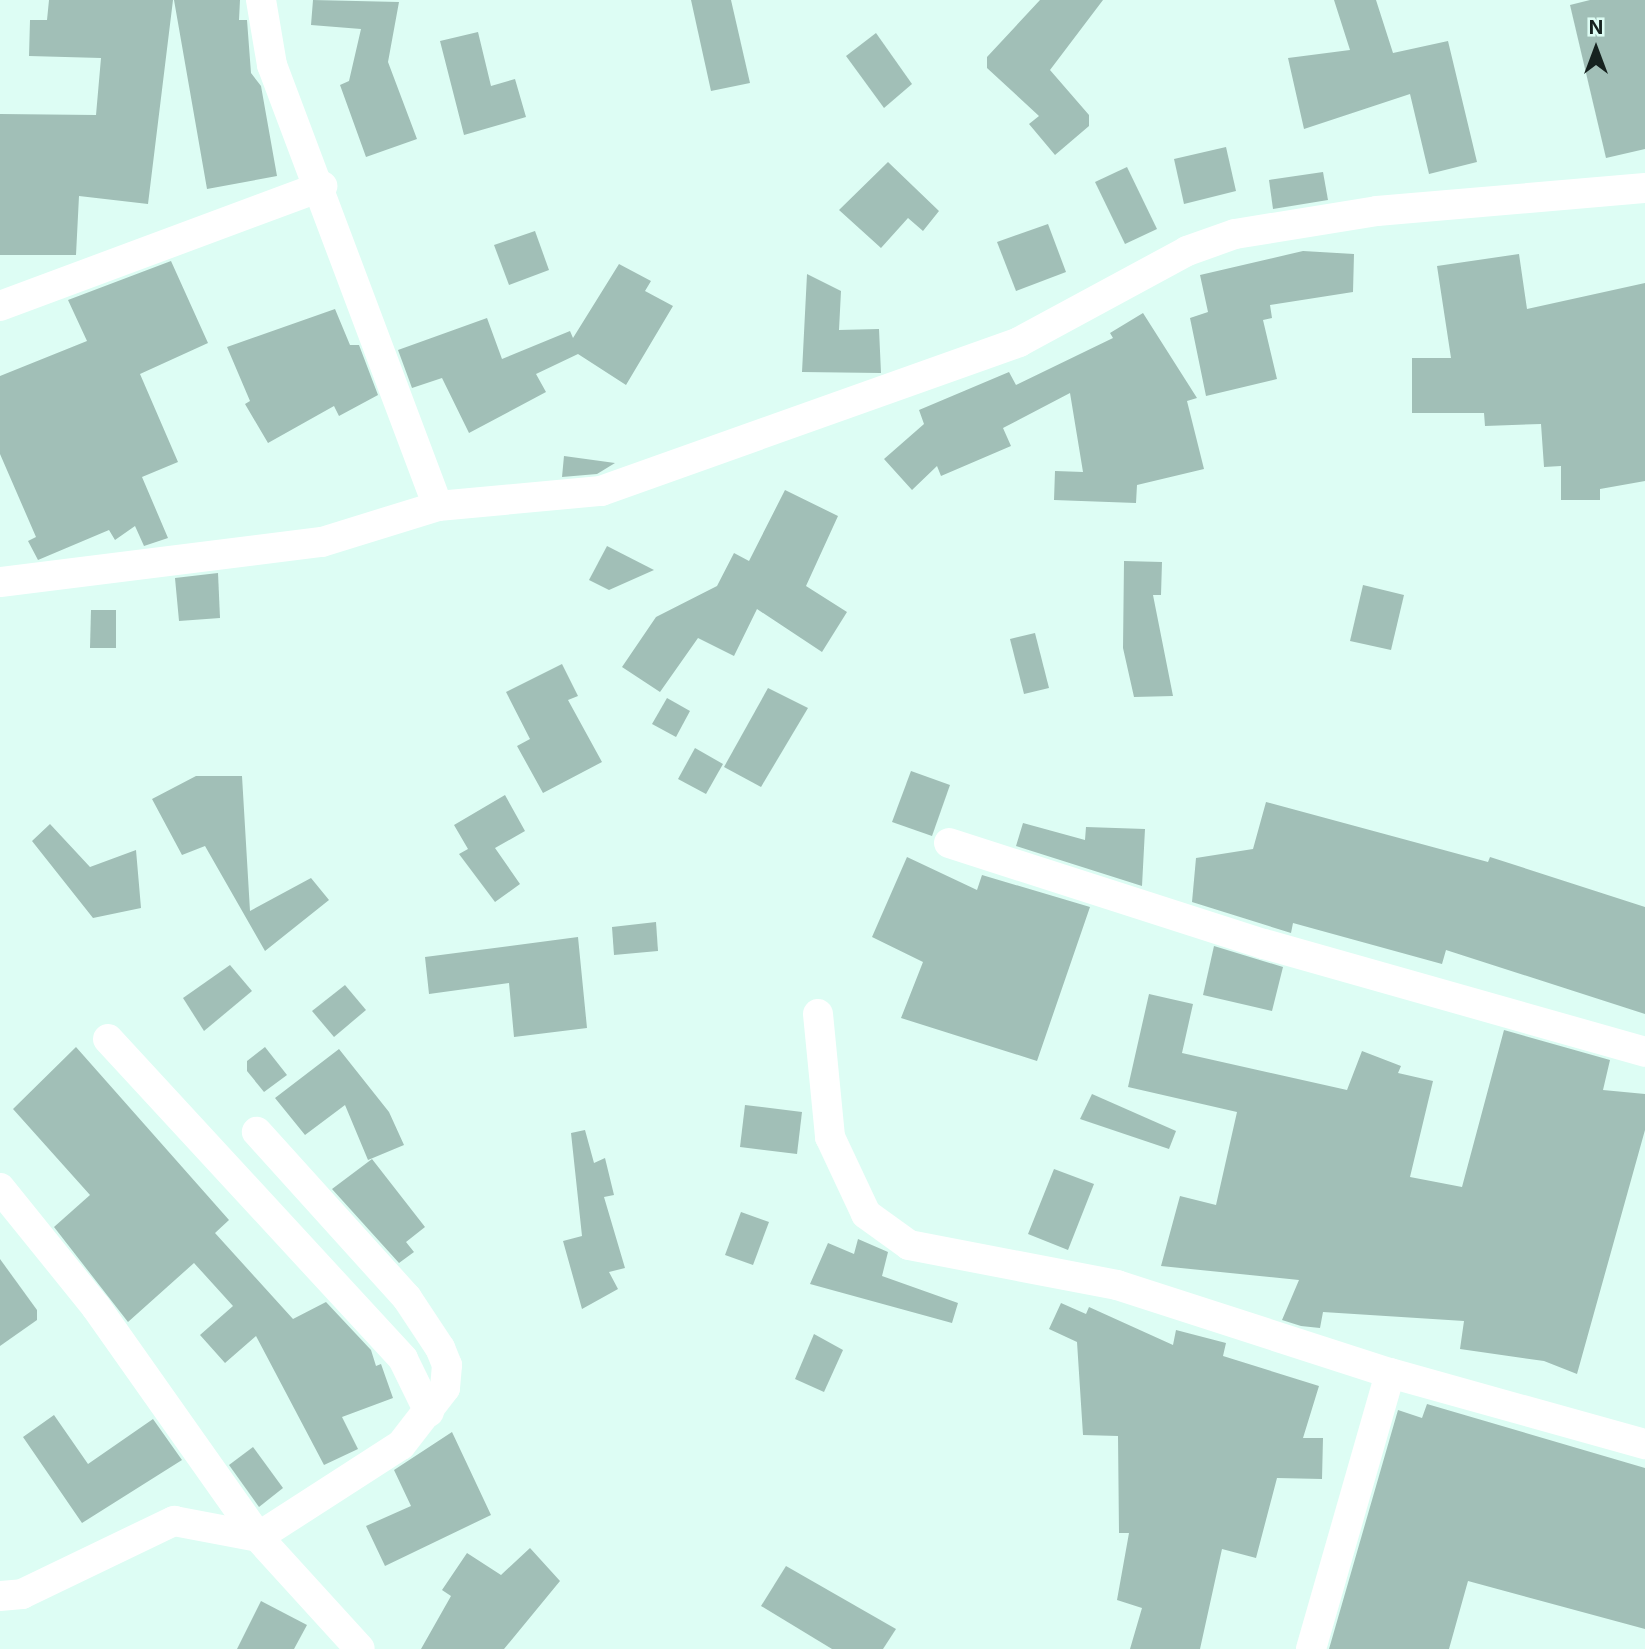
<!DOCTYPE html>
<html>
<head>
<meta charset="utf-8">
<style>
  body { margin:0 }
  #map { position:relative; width:1645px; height:1649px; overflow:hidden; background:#ddfdf4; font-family:Inter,sans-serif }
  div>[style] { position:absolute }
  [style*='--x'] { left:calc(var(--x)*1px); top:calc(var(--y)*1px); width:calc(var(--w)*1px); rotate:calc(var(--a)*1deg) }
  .building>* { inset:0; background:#a1bfb7 }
  .minor>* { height:30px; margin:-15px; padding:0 15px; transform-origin:15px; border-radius:15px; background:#fff }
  span { translate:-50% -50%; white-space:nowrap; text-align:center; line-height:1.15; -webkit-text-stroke:7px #ddfdf4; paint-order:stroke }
  .north { position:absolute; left:1561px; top:14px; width:70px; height:70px; -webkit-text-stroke:5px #ddfdf4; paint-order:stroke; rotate:0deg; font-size:19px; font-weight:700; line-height:28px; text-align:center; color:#16221f }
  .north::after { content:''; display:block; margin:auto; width:24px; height:32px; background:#16221f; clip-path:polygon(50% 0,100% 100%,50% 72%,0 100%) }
</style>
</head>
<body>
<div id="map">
  <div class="building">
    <div style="clip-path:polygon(49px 0,173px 0,148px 204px,79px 196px,76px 255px,0 255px,0 114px,96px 115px,101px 58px,29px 56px,30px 20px,47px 20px)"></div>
    <div style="clip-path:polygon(174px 0,240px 0,239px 20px,247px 20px,251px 73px,261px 86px,277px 176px,207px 189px)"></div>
    <div style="clip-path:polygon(313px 0,399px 2px,388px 62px,417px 139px,366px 157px,340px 85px,349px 81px,361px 29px,311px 25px)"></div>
    <div style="clip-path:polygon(691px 0,731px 0,750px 83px,711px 91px)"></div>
    <div style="clip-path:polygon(1040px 0,1103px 0,1050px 70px,1089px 115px,1089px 126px,1055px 155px,1029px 124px,1039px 116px,987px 68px,987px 57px)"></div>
    <div style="clip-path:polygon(1334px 0,1376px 0,1393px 53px,1448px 41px,1477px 162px,1429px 174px,1410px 94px,1304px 129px,1288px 58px,1350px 50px)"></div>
    <div style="clip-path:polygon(1590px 0,1645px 0,1645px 149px,1606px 158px,1570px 5px)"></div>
    <div style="clip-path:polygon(478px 32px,491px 86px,515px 79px,526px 117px,464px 135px,440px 41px)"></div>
    <div style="clip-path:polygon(876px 33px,912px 84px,884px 108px,846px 56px)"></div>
    <div style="clip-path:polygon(1226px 147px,1236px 191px,1184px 204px,1174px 159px)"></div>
    <div style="clip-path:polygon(888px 162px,939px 211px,923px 231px,908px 218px,881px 248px,839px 210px)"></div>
    <div style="clip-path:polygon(1127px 167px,1157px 229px,1125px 244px,1095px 182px)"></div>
    <div style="clip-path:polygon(1323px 172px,1328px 200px,1273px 209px,1269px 180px)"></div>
    <div style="clip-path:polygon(1048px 224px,1066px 272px,1016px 291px,997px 242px)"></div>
    <div style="clip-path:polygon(535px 231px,549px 270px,509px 285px,494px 245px)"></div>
    <div style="clip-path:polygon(1303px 251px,1354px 254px,1353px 292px,1270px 305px,1272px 318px,1263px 320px,1277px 379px,1206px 396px,1190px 318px,1208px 312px,1200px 275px)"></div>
    <div style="clip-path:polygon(1519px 254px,1527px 309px,1645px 283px,1645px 481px,1600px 489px,1600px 500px,1561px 500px,1561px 466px,1544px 467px,1541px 424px,1485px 426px,1484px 413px,1412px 413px,1412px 358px,1451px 358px,1437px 266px)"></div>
    <div style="clip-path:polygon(171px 261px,208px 343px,140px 374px,178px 462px,142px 477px,168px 538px,144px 546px,135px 526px,115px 540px,109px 530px,38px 560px,28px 541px,36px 537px,0 454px,0 376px,87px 341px,68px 300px)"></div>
    <div style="clip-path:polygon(619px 264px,651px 281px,645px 291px,673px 306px,626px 385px,578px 354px,536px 374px,546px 392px,469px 433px,442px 378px,412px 388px,398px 350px,487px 318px,502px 359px,570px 331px,573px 338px)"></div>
    <div style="clip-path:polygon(807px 274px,841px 291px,839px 330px,879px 329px,881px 373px,802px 372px)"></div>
    <div style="clip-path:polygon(335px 309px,350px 345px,359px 345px,378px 395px,339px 416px,334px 406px,268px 443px,245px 404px,250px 401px,227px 347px)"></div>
    <div style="clip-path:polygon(1143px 313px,1197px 398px,1187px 401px,1204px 469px,1137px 485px,1136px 503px,1054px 500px,1055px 471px,1083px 472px,1070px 393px,1003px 428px,1011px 446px,941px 476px,937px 466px,912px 490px,884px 459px,924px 424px,919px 410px,1009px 372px,1016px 385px,1113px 338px,1110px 333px)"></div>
    <div style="clip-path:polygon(564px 456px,615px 463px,597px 474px,562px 477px)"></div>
    <div style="clip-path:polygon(785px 490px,838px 516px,806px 586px,847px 612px,822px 652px,757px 609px,734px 656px,698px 638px,660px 692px,622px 667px,656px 617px,717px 586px,734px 553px,749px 561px)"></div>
    <div style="clip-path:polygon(607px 546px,654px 570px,609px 590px,589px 580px)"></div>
    <div style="clip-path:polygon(1124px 561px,1162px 562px,1161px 595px,1153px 595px,1173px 696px,1134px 697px,1123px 648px)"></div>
    <div style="clip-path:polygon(218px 573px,220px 618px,179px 621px,175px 578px)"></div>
    <div style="clip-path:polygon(1363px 585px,1404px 595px,1391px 650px,1350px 641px)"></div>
    <div style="clip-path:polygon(91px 610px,116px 610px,116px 648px,90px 648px)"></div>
    <div style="clip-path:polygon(1035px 633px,1049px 688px,1024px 694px,1010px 639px)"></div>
    <div style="clip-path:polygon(562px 664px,578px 696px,568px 700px,602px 762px,543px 793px,517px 746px,530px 739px,506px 692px)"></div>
    <div style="clip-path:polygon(768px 688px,808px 708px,761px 787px,724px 767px)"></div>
    <div style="clip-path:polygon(667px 698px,690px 711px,676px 737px,652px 724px)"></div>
    <div style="clip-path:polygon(695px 748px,723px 764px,706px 794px,678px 779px)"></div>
    <div style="clip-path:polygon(911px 771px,950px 785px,932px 836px,892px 822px)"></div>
    <div style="clip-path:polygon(196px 776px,242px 776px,250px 911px,311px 878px,329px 900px,265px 951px,205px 846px,182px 855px,152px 799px)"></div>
    <div style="clip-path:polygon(505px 795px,525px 831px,495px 848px,520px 884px,495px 902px,459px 854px,468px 849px,454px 825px)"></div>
    <div style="clip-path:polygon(1266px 802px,1488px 862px,1490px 857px,1645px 907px,1645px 1014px,1446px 950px,1442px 964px,1293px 923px,1291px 933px,1192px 902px,1196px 858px,1253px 849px)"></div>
    <div style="clip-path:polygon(1023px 823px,1085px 840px,1086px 827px,1145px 829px,1142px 886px,1016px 846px)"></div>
    <div style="clip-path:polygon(50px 824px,90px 867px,136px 850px,141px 908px,93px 918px,32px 841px)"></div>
    <div style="clip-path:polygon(907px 857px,977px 890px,982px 875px,1090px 907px,1037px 1061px,901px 1018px,923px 962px,872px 937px)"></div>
    <div style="clip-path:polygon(656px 922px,658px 951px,614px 955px,612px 927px)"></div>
    <div style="clip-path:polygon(578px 937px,587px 1028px,514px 1037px,509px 983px,429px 994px,425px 957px)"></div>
    <div style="clip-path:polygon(1214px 946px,1283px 967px,1272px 1011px,1203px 995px)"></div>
    <div style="clip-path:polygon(230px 965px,252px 991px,204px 1031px,183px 998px)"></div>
    <div style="clip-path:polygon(345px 985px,366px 1010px,334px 1037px,312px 1011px)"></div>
    <div style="clip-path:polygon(1149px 994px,1193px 1004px,1182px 1053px,1347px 1090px,1362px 1051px,1401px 1066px,1398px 1073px,1433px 1081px,1410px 1177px,1462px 1187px,1504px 1030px,1610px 1060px,1603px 1090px,1645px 1094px,1645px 1130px,1577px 1374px,1544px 1361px,1460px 1349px,1464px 1321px,1323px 1312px,1320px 1328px,1301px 1326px,1282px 1320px,1299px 1280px,1161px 1266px,1180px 1196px,1216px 1205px,1237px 1112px,1128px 1087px)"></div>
    <div style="clip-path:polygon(76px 1047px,229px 1220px,215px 1233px,293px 1319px,326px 1302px,371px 1350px,376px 1366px,381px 1364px,393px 1398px,342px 1417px,358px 1449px,324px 1465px,256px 1336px,225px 1363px,200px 1335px,233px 1306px,194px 1263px,128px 1322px,54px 1227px,90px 1195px,13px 1109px)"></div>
    <div style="clip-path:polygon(265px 1047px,287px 1075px,264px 1092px,247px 1071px,247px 1061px)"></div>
    <div style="clip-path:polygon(339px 1049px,389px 1112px,404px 1145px,368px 1160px,345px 1105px,305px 1135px,275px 1098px)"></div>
    <div style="clip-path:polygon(1092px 1094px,1176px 1131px,1169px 1149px,1080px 1119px)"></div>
    <div style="clip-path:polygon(745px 1105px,802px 1112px,797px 1154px,740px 1147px)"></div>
    <div style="clip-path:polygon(585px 1130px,594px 1163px,605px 1158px,614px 1195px,604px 1197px,625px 1268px,609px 1272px,618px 1289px,582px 1309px,563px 1241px,582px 1236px,571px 1133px)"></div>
    <div style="clip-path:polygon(372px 1159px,425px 1227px,406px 1242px,414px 1252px,399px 1263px,332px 1189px)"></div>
    <div style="clip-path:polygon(1054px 1169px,1094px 1184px,1068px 1250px,1028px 1234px)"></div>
    <div style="clip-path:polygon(741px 1212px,769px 1222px,753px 1265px,725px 1255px)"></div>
    <div style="clip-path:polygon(858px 1239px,888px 1252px,882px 1276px,958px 1303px,952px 1323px,810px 1284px,828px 1243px,854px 1254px)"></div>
    <div style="clip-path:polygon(0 1259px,37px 1310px,37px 1320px,0 1346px)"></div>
    <div style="clip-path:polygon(1061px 1303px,1086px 1314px,1089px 1307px,1173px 1345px,1176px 1330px,1226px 1343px,1223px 1356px,1319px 1386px,1303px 1438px,1323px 1438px,1322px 1479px,1277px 1478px,1256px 1558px,1222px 1549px,1200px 1649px,1130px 1649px,1142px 1608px,1117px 1600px,1129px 1533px,1119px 1533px,1118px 1436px,1083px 1435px,1077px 1342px,1049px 1329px)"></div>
    <div style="clip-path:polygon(814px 1334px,843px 1350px,824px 1392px,795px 1379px)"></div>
    <div style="clip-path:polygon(1427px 1404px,1645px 1468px,1645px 1629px,1468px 1581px,1449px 1649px,1329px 1649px,1398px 1410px,1422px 1418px)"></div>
    <div style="clip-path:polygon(54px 1415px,88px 1464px,153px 1419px,182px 1460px,82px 1523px,23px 1437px)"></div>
    <div style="clip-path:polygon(452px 1432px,491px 1515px,385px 1566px,366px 1526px,411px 1506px,394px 1470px)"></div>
    <div style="clip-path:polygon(253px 1447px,283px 1488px,259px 1507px,229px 1465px)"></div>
    <div style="clip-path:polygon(530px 1548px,560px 1581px,504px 1649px,421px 1649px,451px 1596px,442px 1590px,467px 1553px,501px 1575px)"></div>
    <div style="clip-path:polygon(786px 1566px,896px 1629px,883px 1649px,832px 1649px,761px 1606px)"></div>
    <div style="clip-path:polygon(261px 1601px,307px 1625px,294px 1649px,237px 1649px)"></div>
  </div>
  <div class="minor">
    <div style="--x:261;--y:0;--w:66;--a:80.4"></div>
    <div style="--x:272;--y:65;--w:471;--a:69.4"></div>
    <div style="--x:0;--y:306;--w:344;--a:-20.4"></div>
    <div style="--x:0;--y:582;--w:324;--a:-7.1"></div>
    <div style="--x:322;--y:542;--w:121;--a:-17.2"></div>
    <div style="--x:438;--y:506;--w:164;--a:-5.3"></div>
    <div style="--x:601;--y:491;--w:444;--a:-19.6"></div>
    <div style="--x:1019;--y:342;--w:191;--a:-28.4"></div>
    <div style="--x:1187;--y:251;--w:51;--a:-19.5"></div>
    <div style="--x:1235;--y:234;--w:144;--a:-9.2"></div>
    <div style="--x:1377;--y:211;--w:269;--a:-4.9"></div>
    <div style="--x:949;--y:843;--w:331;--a:17.8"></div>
    <div style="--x:1264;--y:944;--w:396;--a:15.8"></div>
    <div style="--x:818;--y:1014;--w:124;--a:84.4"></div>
    <div style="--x:830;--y:1137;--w:85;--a:64.9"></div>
    <div style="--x:866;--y:1214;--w:53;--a:35.8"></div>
    <div style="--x:909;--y:1245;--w:212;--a:10.9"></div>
    <div style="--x:1117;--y:1285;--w:287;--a:17.9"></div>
    <div style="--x:1390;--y:1373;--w:265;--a:15.6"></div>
    <div style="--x:108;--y:1039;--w:435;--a:47.3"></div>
    <div style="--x:403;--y:1359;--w:59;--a:63.9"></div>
    <div style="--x:0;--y:1188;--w:153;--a:51.1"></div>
    <div style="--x:96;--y:1307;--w:281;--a:54.8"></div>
    <div style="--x:258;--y:1537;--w:151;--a:47.7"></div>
    <div style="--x:0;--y:1596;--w:22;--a:-5"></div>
    <div style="--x:22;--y:1594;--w:169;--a:-25.7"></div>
    <div style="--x:174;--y:1521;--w:86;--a:10.8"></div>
    <div style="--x:258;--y:1537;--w:170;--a:-32.8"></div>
    <div style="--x:401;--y:1445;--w:72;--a:-52.3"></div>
    <div style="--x:445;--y:1388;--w:23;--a:-85"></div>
    <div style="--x:447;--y:1365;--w:18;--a:-112"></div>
    <div style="--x:440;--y:1348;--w:60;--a:-123.4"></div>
    <div style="--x:407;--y:1298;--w:224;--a:-132.1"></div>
    <div style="--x:1311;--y:1649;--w:287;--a:-74"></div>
  </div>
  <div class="north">N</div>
</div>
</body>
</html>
